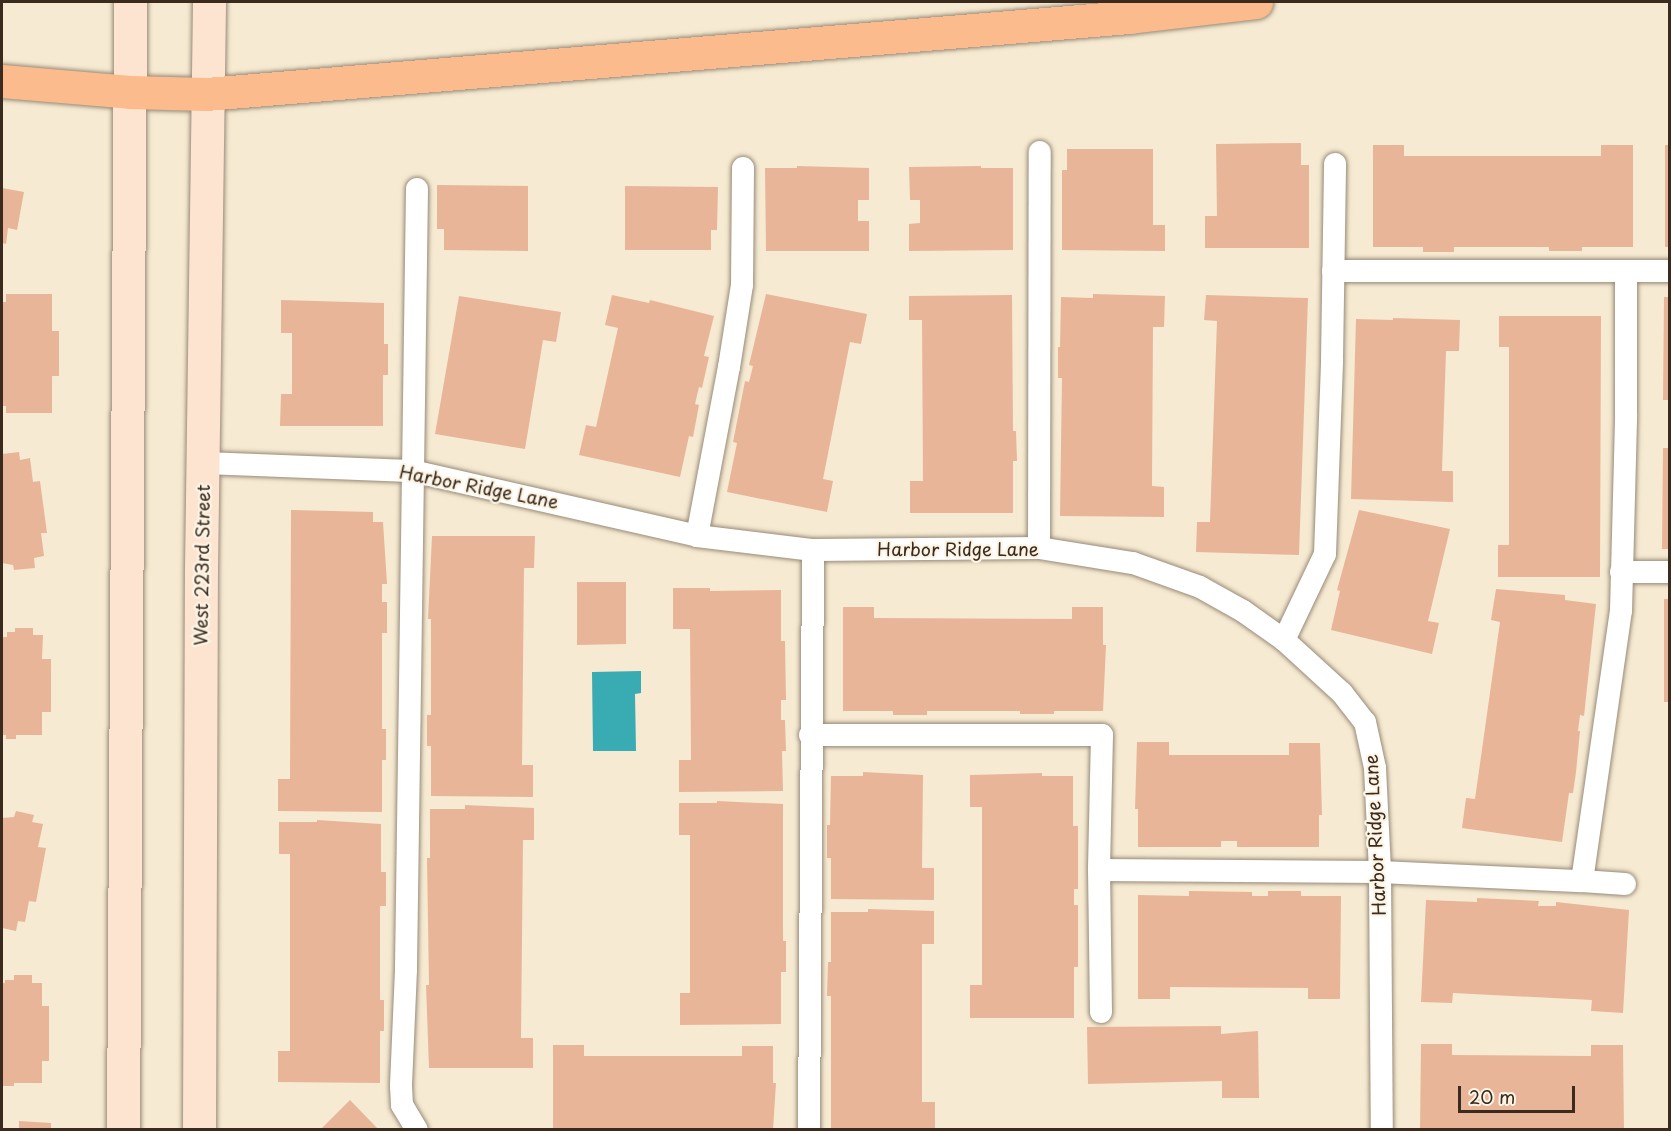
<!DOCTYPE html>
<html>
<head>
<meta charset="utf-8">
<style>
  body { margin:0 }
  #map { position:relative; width:1671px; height:1131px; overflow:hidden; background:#f6ead2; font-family:"Playpen Sans",sans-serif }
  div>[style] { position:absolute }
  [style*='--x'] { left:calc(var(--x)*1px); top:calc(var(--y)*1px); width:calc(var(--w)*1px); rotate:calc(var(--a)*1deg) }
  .water>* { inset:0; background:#39abb2 }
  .building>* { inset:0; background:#e8b599 }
  .roads { filter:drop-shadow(0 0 2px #988a78) drop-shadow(0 0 2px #988a78) }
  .service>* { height:22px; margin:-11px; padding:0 11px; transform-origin:11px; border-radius:11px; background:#fff }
  .secondary>* { height:33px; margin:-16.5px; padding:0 16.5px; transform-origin:16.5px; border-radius:16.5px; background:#fde4d1 }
  .motorway>* { height:33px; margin:-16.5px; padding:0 16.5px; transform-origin:16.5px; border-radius:16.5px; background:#fbbb8d }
  span { translate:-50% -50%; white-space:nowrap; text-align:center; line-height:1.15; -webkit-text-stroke:4.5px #fcf5e5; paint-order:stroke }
  .street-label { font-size:18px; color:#3b2a1e }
  .frame { position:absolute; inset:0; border:3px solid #3b2a1e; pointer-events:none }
  .scale { position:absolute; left:1458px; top:1086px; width:117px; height:27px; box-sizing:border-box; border:3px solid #3b2a1e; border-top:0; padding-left:8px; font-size:18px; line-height:21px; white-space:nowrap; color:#3b2a1e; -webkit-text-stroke:4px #fcf5e5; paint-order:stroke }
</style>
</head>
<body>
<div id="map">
  <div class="water">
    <div style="clip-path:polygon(641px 671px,641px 693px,635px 694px,636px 751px,593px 751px,592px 672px)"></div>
  </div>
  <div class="building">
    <div style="clip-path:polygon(1301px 143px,1301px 165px,1309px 165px,1309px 248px,1205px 248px,1205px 216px,1217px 216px,1216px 144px)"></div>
    <div style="clip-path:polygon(1373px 145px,1404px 145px,1404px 156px,1601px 156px,1601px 145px,1633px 145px,1633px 247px,1582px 247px,1582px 251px,1549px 251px,1549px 247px,1454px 247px,1454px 252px,1423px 252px,1423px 247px,1373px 247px)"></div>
    <div style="clip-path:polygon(1665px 145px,1670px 145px,1670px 247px,1665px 247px)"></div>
    <div style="clip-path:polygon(1067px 149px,1153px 149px,1153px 225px,1165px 225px,1165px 251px,1062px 250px,1062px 170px,1067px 170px)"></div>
    <div style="clip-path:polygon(797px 166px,869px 168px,869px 200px,858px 200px,858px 221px,869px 221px,869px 251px,766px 251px,765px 168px,797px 168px)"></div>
    <div style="clip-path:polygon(981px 166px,981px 168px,1013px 168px,1013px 250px,909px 251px,909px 224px,920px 223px,920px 200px,910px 200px,909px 167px)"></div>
    <div style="clip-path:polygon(437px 185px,528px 186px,528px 251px,444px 250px,444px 229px,437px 229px)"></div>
    <div style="clip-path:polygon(625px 186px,718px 187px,717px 230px,711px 230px,711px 250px,625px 250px)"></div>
    <div style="clip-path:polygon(2px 188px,24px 192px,17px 230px,8px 228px,6px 244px,2px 243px)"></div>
    <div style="clip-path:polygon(6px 294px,52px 294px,52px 331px,59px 331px,59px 376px,52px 376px,52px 413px,6px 413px,6px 406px,2px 406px,2px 302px,6px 302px)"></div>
    <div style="clip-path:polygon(766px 294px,867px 314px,861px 344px,850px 342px,823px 479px,833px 481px,827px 512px,727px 492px,737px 443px,733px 442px,745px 381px,749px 382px,753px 366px,749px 365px)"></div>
    <div style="clip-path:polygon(1093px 294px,1165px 296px,1164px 327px,1153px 327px,1152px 486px,1164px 487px,1164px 517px,1060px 516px,1062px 378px,1058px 378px,1058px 347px,1060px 347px,1061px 297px,1093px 298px)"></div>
    <div style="clip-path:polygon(612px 295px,649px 303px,650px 300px,714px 316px,704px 356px,709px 357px,702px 388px,699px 387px,695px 404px,699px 405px,693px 437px,689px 436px,680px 477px,579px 455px,586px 425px,596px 427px,618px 328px,605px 325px)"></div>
    <div style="clip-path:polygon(1012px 295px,1013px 431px,1016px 431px,1017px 461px,1013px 461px,1013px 513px,910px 513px,910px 481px,923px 481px,922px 320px,909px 320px,909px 296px)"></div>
    <div style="clip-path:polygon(1206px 295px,1308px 298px,1299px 555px,1196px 552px,1197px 522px,1210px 522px,1217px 321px,1204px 320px)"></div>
    <div style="clip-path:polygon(459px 296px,561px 312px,556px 342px,543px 340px,525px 449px,435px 434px)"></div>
    <div style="clip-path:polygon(1664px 297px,1670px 297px,1670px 400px,1663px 400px)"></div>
    <div style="clip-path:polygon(281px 300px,384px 303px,384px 344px,388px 344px,388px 375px,383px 375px,383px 426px,280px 426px,281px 394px,292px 394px,292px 333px,281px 333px)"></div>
    <div style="clip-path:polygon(1499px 316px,1601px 316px,1600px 577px,1498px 577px,1498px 545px,1509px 545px,1509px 347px,1499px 347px)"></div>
    <div style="clip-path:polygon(1393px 318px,1460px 320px,1459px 351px,1446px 351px,1442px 471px,1453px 471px,1453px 502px,1351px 499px,1356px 319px,1393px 320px)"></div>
    <div style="clip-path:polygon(1663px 448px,1670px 448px,1670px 549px,1662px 549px)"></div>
    <div style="clip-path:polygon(19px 452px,20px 460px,30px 458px,33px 482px,40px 481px,47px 533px,41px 533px,44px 556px,34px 558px,35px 568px,14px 570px,13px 565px,2px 563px,2px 454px)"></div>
    <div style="clip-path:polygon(291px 510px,373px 512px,373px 522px,383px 522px,387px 584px,382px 584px,382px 602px,387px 602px,387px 633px,382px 633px,382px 729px,386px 729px,386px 760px,382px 760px,382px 812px,278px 811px,278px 779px,290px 779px)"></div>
    <div style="clip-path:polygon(1359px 510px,1450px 529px,1428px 621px,1439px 623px,1432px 654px,1331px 630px,1340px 591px,1337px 590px)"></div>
    <div style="clip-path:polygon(432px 536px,535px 536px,534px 568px,524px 568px,522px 765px,533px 765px,533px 797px,431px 796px,431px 746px,427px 746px,427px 715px,431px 715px,431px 619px,428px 619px)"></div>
    <div style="clip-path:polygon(577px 582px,626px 582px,626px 644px,577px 645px)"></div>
    <div style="clip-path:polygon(673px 588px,710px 588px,710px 591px,781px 590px,781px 641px,785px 641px,786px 700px,781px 700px,781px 720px,785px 720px,786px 751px,782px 751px,783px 791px,679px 792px,679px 760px,691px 760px,690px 629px,673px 629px)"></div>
    <div style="clip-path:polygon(1496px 589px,1565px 595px,1565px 600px,1596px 604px,1584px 716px,1580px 715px,1578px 731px,1580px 731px,1576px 772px,1573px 793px,1569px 793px,1562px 842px,1462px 828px,1466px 798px,1475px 799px,1500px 622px,1491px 620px)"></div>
    <div style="clip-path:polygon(1664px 599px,1670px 599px,1670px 702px,1664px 702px)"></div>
    <div style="clip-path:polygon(843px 607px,874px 607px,874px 618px,1072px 619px,1072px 607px,1103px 607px,1103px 645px,1106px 645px,1103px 711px,1054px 711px,1054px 714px,1020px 714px,1020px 711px,927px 711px,927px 715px,893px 715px,893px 711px,843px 711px)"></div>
    <div style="clip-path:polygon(15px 628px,33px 628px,33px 635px,43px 635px,42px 659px,51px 659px,51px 712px,42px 712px,42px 735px,16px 735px,16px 739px,6px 739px,6px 735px,2px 735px,2px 637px,7px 637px,7px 632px,15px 632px)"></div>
    <div style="clip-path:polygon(1137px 742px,1169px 742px,1169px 755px,1289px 755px,1289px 743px,1320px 743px,1322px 815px,1319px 815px,1319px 847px,1237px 847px,1237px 841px,1221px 841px,1221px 847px,1138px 847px,1138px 809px,1135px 809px)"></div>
    <div style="clip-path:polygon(863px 772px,923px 775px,922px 868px,934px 868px,934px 900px,831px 899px,831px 858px,827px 858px,827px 825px,830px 825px,831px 776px,863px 776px)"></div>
    <div style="clip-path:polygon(1042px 773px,1042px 776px,1073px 776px,1073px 826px,1078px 826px,1078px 889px,1074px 889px,1074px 905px,1078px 905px,1078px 967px,1074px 967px,1074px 1018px,970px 1018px,970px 985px,982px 985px,982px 807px,970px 807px,970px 775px)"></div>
    <div style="clip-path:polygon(717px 801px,783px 804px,783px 941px,786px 941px,786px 972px,781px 972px,781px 1024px,680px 1025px,680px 993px,690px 993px,690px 835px,679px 835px,679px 803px,717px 803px)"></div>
    <div style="clip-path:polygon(465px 805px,534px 808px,534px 840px,523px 840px,521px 1038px,533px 1038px,533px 1068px,429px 1068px,426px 985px,429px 985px,427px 858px,430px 858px,430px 809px,465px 809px)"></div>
    <div style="clip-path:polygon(16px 811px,34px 815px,32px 822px,43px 824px,38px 847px,46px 848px,36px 902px,29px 901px,25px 922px,18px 921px,16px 931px,2px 928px,2px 818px,14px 817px)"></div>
    <div style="clip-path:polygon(317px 820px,381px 824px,381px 872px,386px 872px,386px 906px,380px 906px,380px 1000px,384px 1000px,384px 1031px,380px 1031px,380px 1083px,278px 1082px,278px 1051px,290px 1051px,290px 854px,279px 854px,279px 822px,317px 822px)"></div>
    <div style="clip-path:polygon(1189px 891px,1252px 892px,1252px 896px,1268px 896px,1268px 891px,1301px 891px,1301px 896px,1341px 896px,1340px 999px,1308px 999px,1308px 988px,1170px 987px,1170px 999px,1138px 999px,1138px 895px,1189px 896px)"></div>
    <div style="clip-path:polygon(1477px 898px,1539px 901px,1538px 906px,1556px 906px,1556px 902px,1629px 910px,1623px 1013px,1591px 1011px,1592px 1000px,1453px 993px,1452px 1003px,1421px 1002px,1426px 900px,1477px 902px)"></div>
    <div style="clip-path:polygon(868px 909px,934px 911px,934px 944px,922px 944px,922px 1102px,935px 1102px,935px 1130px,831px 1130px,831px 996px,827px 996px,828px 962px,831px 962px,831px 912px,868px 912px)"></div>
    <div style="clip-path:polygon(14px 975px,32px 975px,32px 983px,42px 983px,42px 1006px,49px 1006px,49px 1061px,42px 1061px,42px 1083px,14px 1083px,14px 1086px,2px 1086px,2px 983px,5px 983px,5px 980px,14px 980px)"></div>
    <div style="clip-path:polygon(1221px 1026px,1221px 1034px,1258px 1031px,1259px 1098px,1222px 1098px,1222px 1081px,1088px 1084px,1087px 1027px)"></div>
    <div style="clip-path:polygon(1421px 1044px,1452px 1044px,1452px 1055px,1591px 1056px,1591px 1045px,1623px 1045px,1624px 1130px,1420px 1130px)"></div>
    <div style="clip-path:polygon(553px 1045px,584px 1045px,584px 1056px,742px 1056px,742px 1046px,773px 1046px,773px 1083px,776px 1083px,773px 1130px,553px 1130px)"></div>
    <div style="clip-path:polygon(350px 1100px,379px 1130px,320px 1130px)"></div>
    <div style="clip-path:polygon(19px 1121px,51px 1123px,51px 1130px,19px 1130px)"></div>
  </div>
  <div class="roads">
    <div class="service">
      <div style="--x:417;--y:189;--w:781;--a:90.81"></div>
      <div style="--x:406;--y:970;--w:116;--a:92.5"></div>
      <div style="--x:401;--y:1086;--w:19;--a:87"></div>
      <div style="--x:402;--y:1105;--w:29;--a:59"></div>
      <div style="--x:1333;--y:271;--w:337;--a:0"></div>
      <div style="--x:203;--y:463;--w:209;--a:2.2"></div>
      <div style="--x:412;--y:471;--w:292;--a:12.8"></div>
      <div style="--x:697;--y:536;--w:117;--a:6.9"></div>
      <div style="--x:813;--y:550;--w:226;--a:-0.5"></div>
      <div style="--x:1039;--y:548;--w:95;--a:9.1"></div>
      <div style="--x:1133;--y:563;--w:71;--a:19.7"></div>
      <div style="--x:1200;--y:587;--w:49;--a:29.2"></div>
      <div style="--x:1243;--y:611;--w:50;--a:35.3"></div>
      <div style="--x:1284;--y:640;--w:79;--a:42.4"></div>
      <div style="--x:1342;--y:693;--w:37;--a:52"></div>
      <div style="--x:1365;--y:722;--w:47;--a:77.7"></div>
      <div style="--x:1375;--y:768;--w:104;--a:87.2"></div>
      <div style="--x:1380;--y:872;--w:258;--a:89.6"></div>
      <div style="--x:697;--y:536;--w:172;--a:-79.3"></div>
      <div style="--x:729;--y:367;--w:83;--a:-81"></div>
      <div style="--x:742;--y:285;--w:117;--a:-89.5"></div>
      <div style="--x:1039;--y:548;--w:396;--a:-89.9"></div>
      <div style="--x:1621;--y:572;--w:49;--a:0"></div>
      <div style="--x:1284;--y:640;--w:95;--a:-64.5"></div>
      <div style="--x:1325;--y:554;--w:195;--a:-87.9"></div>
      <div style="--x:1332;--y:359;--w:195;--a:-89.1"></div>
      <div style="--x:810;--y:735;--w:292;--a:0"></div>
      <div style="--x:1102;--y:735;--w:135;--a:91.3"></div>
      <div style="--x:1582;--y:881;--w:43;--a:4"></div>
      <div style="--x:1101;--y:1012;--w:142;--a:-90.8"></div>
      <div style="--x:1099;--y:870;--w:281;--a:0.4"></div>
      <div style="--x:1380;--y:872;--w:202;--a:2.6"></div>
      <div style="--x:1582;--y:881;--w:273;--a:-81.8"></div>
      <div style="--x:1621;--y:611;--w:197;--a:-88.5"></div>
      <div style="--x:1626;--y:414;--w:143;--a:-90"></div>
      <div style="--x:809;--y:1130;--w:580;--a:-89.6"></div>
    </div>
    <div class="secondary">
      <div style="--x:123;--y:1130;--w:1128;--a:-89.64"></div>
      <div style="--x:199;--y:1130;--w:561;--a:-89.8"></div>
      <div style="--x:201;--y:569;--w:567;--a:-89.19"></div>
    </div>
    <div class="motorway">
      <div style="--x:2;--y:81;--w:128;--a:4.9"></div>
      <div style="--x:130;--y:92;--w:76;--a:1.5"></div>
      <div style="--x:206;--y:94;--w:926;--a:-4.77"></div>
      <div style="--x:1129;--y:17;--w:128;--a:-6.7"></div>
    </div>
  </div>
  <div class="street-label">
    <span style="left:479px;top:487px;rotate:11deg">Harbor Ridge Lane</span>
    <span style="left:958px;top:549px">Harbor Ridge Lane</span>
    <span style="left:202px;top:565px;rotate:-89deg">West 223rd Street</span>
    <span style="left:1375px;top:835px;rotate:-93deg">Harbor Ridge Lane</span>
  </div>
  <div class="frame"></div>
  <div class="scale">20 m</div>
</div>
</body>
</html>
